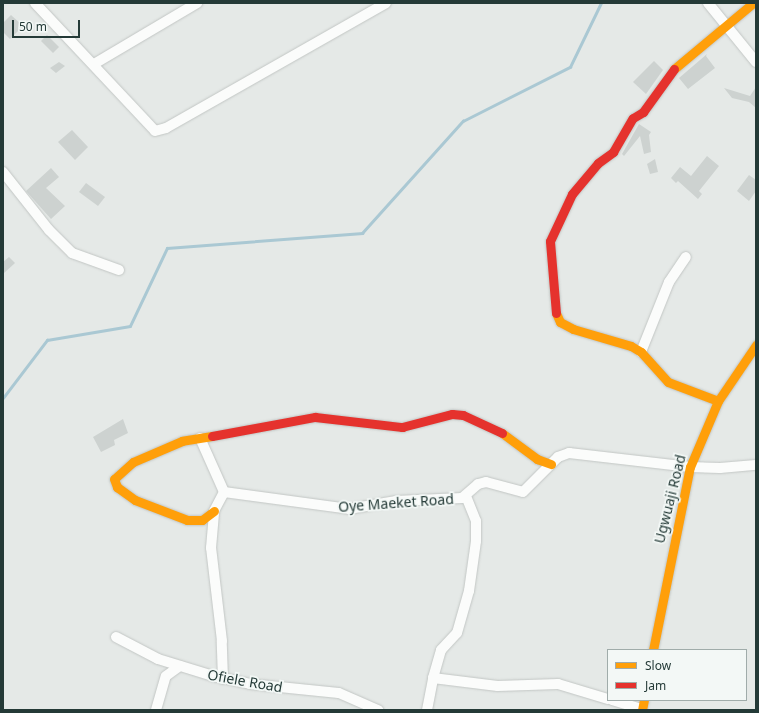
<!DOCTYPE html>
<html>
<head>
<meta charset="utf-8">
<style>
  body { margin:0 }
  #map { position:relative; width:759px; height:713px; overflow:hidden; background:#e5e9e7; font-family:"Noto Sans",sans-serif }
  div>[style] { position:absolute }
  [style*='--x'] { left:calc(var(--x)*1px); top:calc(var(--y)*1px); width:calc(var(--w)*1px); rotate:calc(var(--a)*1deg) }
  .stream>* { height:2.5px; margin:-1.25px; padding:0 1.25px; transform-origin:1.25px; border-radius:1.25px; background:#aac8d3 }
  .building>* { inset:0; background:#cdd2d0 }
  .roads { filter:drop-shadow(0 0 1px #c2c6c4) drop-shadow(0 0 1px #c2c6c4) }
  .street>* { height:10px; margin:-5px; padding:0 5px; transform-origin:5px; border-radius:5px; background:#fbfcfb }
  .slow>* { height:9px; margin:-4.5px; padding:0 4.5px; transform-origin:4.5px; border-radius:4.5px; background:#ff9f0a }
  .jam>* { height:9px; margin:-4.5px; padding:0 4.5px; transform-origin:4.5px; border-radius:4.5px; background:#e5322d }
  span { translate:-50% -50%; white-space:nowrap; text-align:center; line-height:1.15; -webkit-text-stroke:3.5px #f3f8f6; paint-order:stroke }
  .street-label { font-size:14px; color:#243a37 }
  .frame { position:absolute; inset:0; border:4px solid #243a37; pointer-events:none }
  .legend { position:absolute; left:607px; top:649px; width:140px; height:52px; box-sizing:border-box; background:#f3f8f6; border:1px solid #a0acaa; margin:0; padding:5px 7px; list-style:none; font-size:12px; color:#243a37 }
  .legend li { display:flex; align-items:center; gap:8px; height:20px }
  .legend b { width:20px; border:1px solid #a0acaa }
  .scale { position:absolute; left:12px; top:20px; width:68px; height:18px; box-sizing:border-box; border:2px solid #243a37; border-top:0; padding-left:5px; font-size:12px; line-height:14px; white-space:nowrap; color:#243a37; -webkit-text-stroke:3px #f3f8f6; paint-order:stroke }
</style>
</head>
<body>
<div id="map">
  <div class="stream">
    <div style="--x:3;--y:398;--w:73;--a:-52.8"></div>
    <div style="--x:47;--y:340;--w:84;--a:-9.6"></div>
    <div style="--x:130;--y:326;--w:86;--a:-64.6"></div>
    <div style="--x:167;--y:248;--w:196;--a:-4.4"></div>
    <div style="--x:362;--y:233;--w:151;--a:-48"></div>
    <div style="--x:463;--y:121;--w:120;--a:-26.8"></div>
    <div style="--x:570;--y:67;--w:71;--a:-64.2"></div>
  </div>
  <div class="building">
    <div style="clip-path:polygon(11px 15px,23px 26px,10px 39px,3px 32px,3px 23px)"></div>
    <div style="clip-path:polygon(47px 35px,59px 47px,53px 53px,41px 41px)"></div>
    <div style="clip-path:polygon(707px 54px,706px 56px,715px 68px,688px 89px,679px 78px)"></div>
    <div style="clip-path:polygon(654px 61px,663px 70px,646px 94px,633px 82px)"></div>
    <div style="clip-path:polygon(59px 62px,65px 66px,56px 73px,50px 68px)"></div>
    <div style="clip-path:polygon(756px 87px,756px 108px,749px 102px,732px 98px,724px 88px,750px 96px)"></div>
    <div style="clip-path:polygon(639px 124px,651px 132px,649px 135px,651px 152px,644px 154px,640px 136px,624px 156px,622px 154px)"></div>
    <div style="clip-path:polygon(72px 130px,88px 147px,75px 160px,58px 142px)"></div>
    <div style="clip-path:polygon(707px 156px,719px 166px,699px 191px,702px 194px,698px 199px,678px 181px,676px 183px,671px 178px,680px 167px,691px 176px)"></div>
    <div style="clip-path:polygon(655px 159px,658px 172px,650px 174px,647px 164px)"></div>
    <div style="clip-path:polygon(51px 168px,59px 177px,46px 188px,65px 206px,51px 219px,26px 191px)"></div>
    <div style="clip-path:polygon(749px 175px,756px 180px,756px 191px,749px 201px,737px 191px)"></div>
    <div style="clip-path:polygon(86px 183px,105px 197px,98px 206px,79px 192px)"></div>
    <div style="clip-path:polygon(9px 257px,15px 263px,3px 274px,3px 262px)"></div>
    <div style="clip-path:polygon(123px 419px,128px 433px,114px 440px,115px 445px,101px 452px,93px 437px)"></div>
  </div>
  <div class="roads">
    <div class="street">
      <div style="--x:35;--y:3;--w:175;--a:46.8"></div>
      <div style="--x:155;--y:131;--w:11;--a:-15"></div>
      <div style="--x:166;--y:128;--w:253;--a:-29.6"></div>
      <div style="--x:708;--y:3;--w:76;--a:50.9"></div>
      <div style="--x:94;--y:64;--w:120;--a:-30.6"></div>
      <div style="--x:3;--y:172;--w:74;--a:51.6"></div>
      <div style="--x:49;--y:230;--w:33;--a:45"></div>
      <div style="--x:72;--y:253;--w:50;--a:19.9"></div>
      <div style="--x:641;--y:352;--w:75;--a:-68.2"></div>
      <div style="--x:669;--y:282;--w:30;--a:-56"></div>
      <div style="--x:200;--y:438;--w:59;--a:66"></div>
      <div style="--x:224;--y:492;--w:126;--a:7.7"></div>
      <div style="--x:349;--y:509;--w:48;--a:-9.7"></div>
      <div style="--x:396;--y:501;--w:66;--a:-2.6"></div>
      <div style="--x:462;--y:498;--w:21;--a:-41"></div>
      <div style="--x:478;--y:484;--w:8;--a:-14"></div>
      <div style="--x:486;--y:482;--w:38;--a:15"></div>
      <div style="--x:523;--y:492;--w:49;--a:-45"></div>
      <div style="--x:558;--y:457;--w:12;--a:-20"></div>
      <div style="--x:569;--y:453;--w:122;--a:6.6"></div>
      <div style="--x:690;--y:467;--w:30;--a:2"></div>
      <div style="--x:720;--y:468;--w:36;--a:-5"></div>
      <div style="--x:116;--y:637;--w:47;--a:27.6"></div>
      <div style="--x:158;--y:659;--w:58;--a:17.2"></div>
      <div style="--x:213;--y:676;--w:38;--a:12"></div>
      <div style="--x:250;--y:684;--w:89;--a:5.8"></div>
      <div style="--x:339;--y:693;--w:43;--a:23.6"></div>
      <div style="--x:433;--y:678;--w:29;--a:-74"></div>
      <div style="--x:441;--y:650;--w:23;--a:-47"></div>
      <div style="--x:457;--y:633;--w:44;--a:-74.1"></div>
      <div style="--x:469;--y:591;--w:50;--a:-82"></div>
      <div style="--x:476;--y:541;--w:20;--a:-90"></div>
      <div style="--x:476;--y:521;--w:27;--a:-112"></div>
      <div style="--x:223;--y:679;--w:38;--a:-92"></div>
      <div style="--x:222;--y:641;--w:94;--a:-96.7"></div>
      <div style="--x:211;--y:548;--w:37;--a:-85"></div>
      <div style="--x:214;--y:511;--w:21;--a:-62"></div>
      <div style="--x:612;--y:700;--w:31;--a:17"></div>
      <div style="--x:156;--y:710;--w:35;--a:-74"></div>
      <div style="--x:166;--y:676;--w:17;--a:-36"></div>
      <div style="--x:427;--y:710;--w:33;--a:-79"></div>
      <div style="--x:433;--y:678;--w:65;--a:7"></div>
      <div style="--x:498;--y:686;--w:60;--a:-1.9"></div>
      <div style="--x:558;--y:684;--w:52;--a:16.7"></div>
    </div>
    <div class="slow">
      <div style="--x:674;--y:69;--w:103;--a:-39.9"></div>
      <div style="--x:556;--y:313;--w:10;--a:66"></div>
      <div style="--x:560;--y:322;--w:15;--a:28"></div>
      <div style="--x:573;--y:329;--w:60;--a:16.3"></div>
      <div style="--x:631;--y:346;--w:12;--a:31"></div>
      <div style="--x:641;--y:352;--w:40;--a:48"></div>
      <div style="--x:668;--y:382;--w:53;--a:20.8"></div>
      <div style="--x:502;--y:433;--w:44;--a:36.6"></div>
      <div style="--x:537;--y:459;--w:15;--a:20"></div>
      <div style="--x:212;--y:436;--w:30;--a:171"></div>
      <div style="--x:182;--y:441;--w:53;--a:156.8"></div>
      <div style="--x:133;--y:462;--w:25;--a:138"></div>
      <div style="--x:114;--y:479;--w:9;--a:69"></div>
      <div style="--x:117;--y:487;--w:22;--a:36"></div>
      <div style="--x:135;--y:500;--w:56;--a:21"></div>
      <div style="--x:187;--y:520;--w:15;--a:0"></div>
      <div style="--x:202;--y:520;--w:15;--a:-37"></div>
      <div style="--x:653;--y:650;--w:187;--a:-78.6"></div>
      <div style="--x:690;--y:467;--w:72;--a:-67"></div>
      <div style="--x:718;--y:401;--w:68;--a:-55.8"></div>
      <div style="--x:642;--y:710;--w:10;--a:-79"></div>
    </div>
    <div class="jam">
      <div style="--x:556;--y:313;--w:72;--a:-94.8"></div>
      <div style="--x:550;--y:241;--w:52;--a:-64.9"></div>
      <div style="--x:572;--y:194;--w:40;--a:-50"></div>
      <div style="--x:598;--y:163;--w:19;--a:-36"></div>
      <div style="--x:613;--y:152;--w:39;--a:-60"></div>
      <div style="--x:633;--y:118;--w:12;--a:-31"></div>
      <div style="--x:643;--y:112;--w:53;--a:-54.2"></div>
      <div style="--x:212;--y:436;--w:105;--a:-10.5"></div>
      <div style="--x:315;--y:417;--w:88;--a:6.6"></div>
      <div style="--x:402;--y:427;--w:52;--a:-14.6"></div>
      <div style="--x:452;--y:414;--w:11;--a:5"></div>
      <div style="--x:463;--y:415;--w:43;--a:24.8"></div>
    </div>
  </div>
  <div class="street-label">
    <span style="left:670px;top:499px;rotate:-76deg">Ugwuaji Road</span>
    <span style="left:396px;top:503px;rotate:-4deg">Oye Maeket Road</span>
    <span style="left:245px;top:681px;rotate:10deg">Ofiele Road</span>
  </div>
  <div class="frame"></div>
  <ul class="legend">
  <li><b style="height:5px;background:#ff9f0a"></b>Slow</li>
  <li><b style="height:5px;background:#e5322d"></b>Jam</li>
  </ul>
  <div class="scale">50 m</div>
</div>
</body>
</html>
